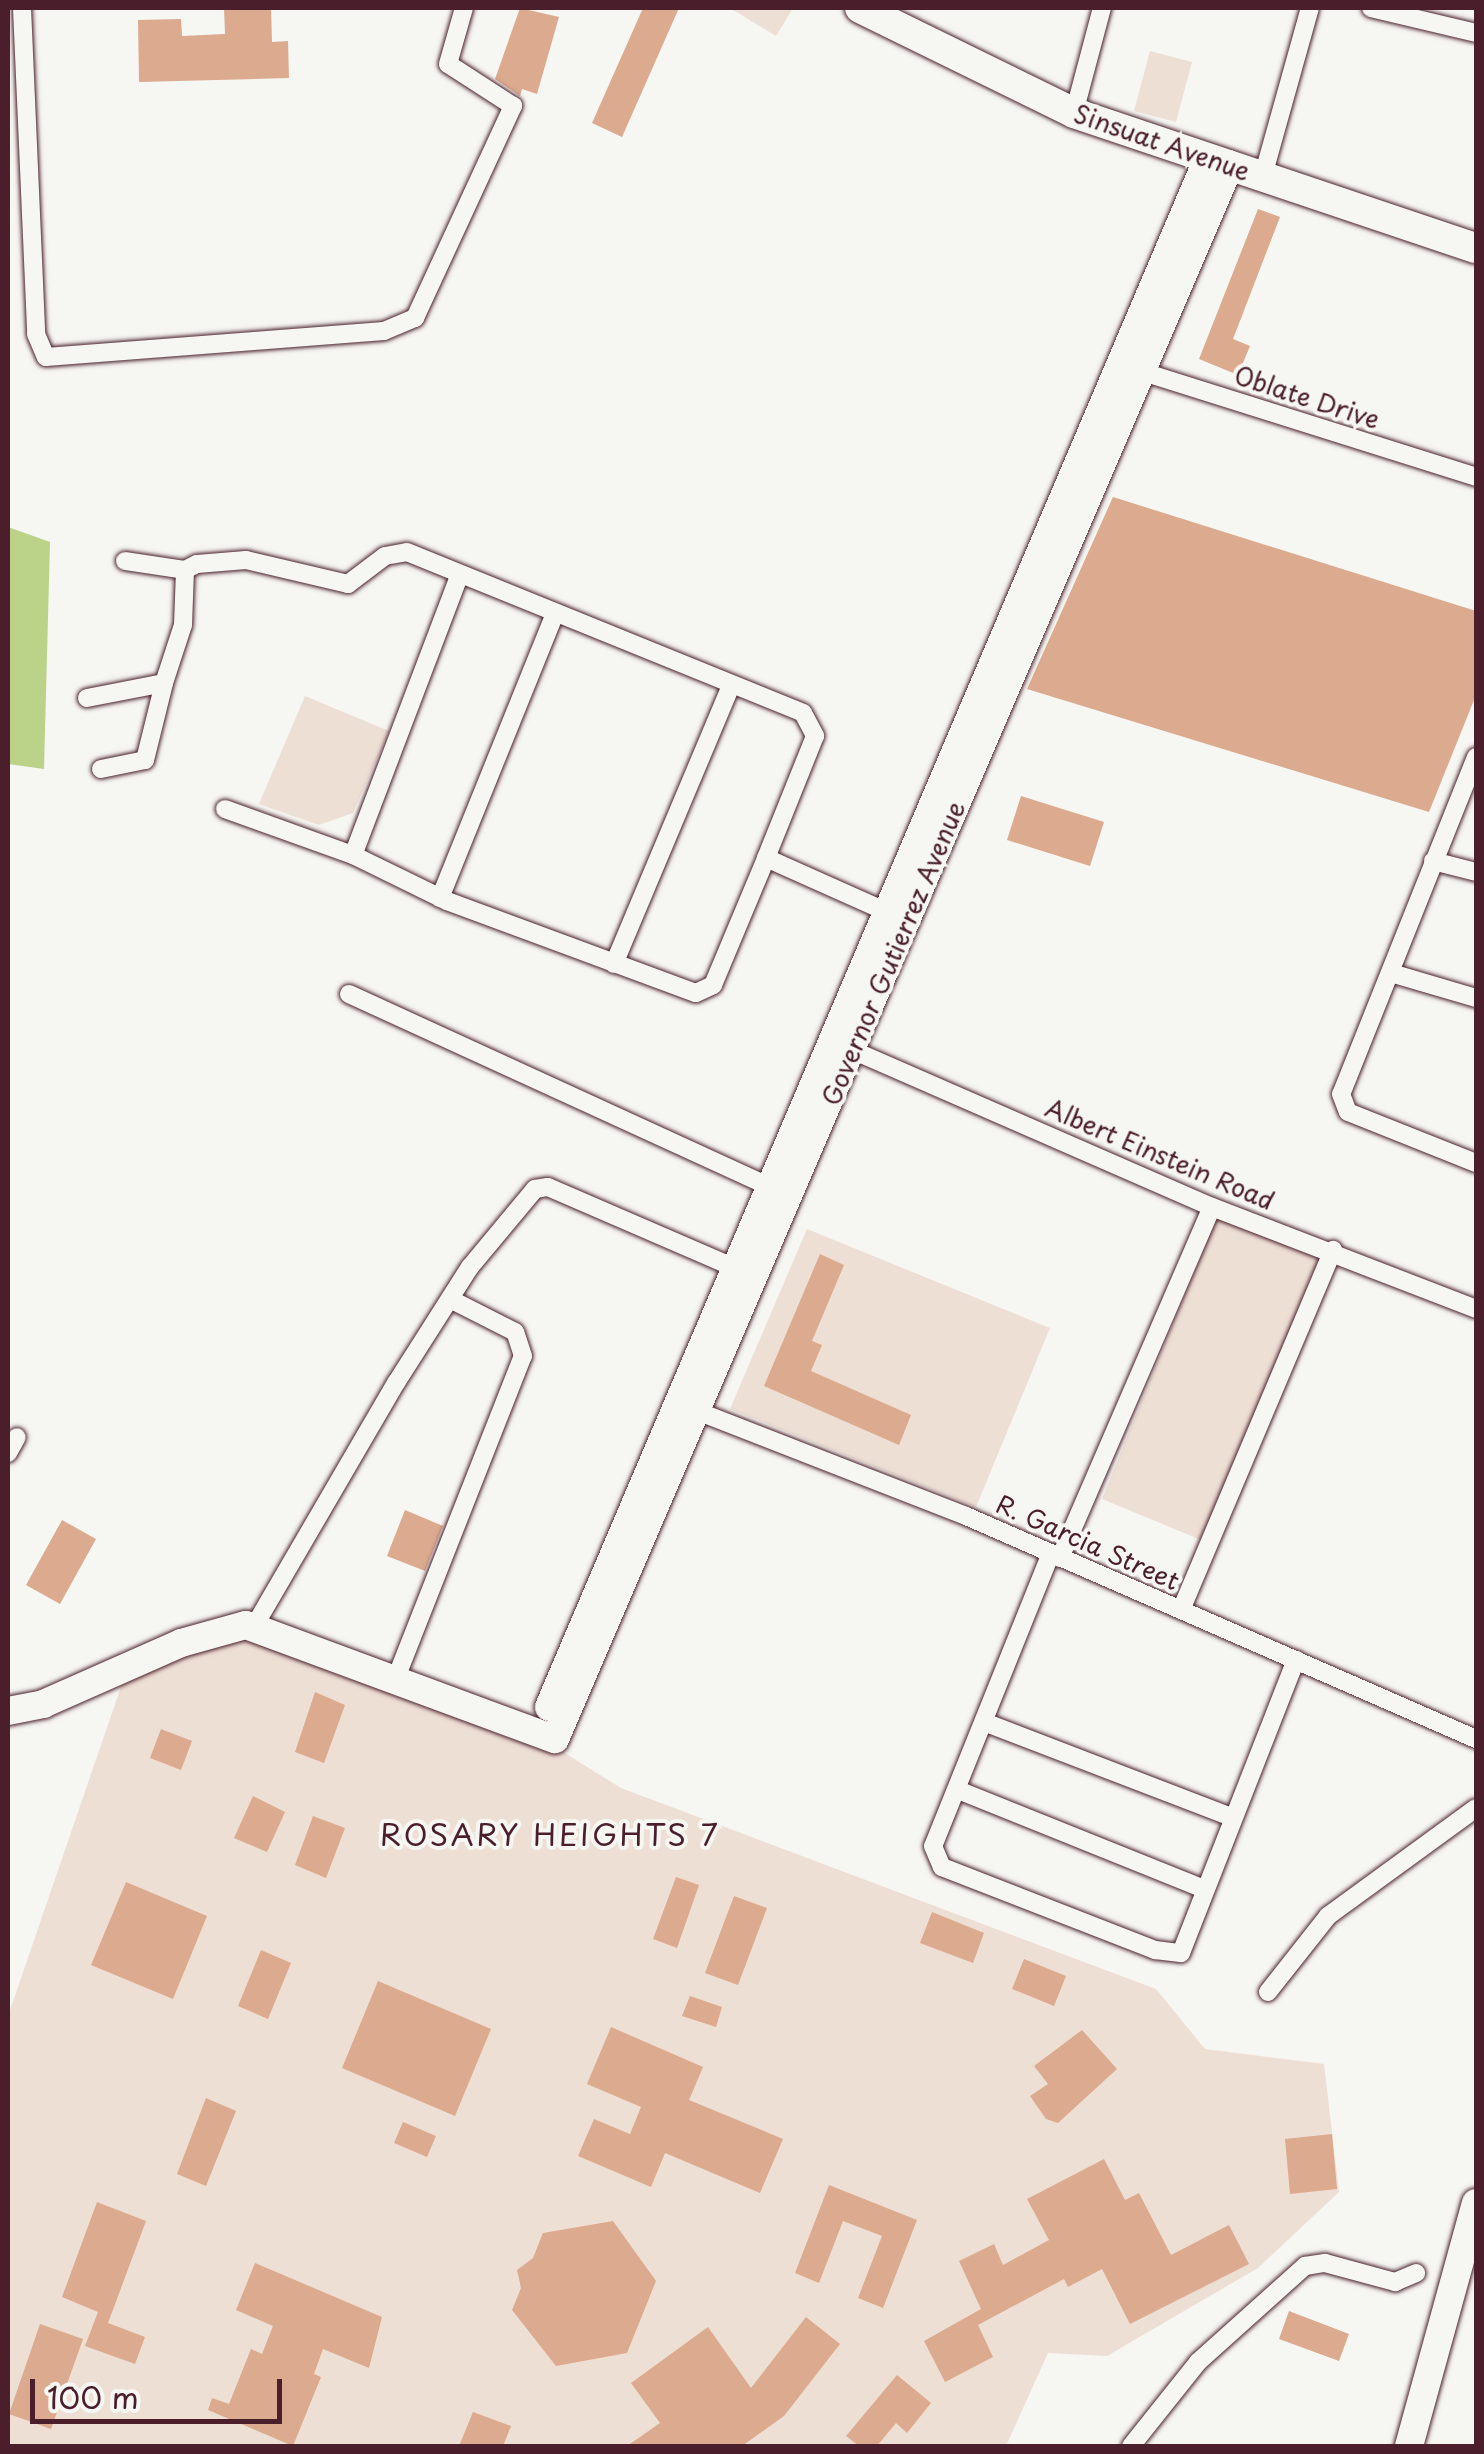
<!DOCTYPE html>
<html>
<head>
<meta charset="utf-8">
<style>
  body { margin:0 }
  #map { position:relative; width:1484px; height:2454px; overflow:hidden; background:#f6f6f2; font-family:"Playpen Sans",sans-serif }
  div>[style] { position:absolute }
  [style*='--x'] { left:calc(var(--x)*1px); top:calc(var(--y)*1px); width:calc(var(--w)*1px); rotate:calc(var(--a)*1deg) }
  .built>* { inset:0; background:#eedfd4 }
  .green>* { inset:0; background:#bad389 }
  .building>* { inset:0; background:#dcaa8e }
  .roads { filter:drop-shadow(0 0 2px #4a1f2b) drop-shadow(0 0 2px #4a1f2b) }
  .street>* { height:18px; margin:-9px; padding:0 9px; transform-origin:9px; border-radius:9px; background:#f6f6f2 }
  .secondary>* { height:28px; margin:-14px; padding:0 14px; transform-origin:14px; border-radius:14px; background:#f6f6f2 }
  .primary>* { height:30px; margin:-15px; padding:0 15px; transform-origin:15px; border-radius:15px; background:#f6f6f2 }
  span { translate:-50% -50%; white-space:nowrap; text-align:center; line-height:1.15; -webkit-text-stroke:8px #f6f6f2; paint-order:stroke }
  .street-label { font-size:25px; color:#4a1f2b }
  .quarter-label { font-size:30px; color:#4a1f2b; letter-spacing:2.5px }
  .frame { position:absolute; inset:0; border:10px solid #4a1f2b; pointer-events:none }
  .scale { position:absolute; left:30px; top:2379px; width:252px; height:45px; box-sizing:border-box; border:5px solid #4a1f2b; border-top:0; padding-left:12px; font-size:30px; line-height:35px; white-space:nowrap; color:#4a1f2b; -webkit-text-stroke:8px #f6f6f2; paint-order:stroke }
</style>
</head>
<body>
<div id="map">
  <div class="built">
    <div style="clip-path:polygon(730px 8px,793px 8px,776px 36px)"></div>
    <div style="clip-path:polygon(1150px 51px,1192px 62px,1176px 122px,1134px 111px)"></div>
    <div style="clip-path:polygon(305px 696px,389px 731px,353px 813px,319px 825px,259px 804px)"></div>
    <div style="clip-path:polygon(1220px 1208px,1324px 1255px,1206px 1542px,1102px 1499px)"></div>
    <div style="clip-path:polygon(807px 1229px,1050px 1328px,976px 1507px,730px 1409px)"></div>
    <div style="clip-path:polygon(230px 1634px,560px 1750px,621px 1788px,1156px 1989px,1205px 2049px,1324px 2064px,1339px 2192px,1258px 2268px,1107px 2356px,1048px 2353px,1006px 2446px,8px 2446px,8px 2016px,124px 1678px)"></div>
  </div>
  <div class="green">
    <div style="clip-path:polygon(8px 527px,50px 542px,44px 769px,8px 764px)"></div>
  </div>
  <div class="building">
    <div style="clip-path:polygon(224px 8px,271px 8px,272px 42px,288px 41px,289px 78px,139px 82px,138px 20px,181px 19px,182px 36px,225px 34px)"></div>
    <div style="clip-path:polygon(520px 8px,559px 17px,537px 94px,522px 89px,520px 96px,495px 79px)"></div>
    <div style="clip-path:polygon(643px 8px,679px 8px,622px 137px,592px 123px)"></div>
    <div style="clip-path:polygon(1258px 209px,1280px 217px,1233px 339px,1250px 346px,1238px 375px,1199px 359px)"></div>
    <div style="clip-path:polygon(1113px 497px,1476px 611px,1476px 695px,1429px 812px,1027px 689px)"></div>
    <div style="clip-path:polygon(1021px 796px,1104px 822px,1090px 866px,1007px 840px)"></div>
    <div style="clip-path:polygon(820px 1254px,844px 1265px,812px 1341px,822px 1345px,811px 1371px,911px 1415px,899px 1445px,764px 1386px)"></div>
    <div style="clip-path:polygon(405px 1510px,443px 1526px,425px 1571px,387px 1556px)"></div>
    <div style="clip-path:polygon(62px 1520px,96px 1539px,60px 1604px,26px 1585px)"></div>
    <div style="clip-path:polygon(315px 1692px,345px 1705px,324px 1763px,295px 1752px)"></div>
    <div style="clip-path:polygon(161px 1729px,192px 1741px,181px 1770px,150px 1758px)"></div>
    <div style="clip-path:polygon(253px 1796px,285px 1812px,267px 1852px,234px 1838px)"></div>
    <div style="clip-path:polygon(313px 1816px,345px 1828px,326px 1878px,295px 1865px)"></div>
    <div style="clip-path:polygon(676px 1877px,699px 1885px,677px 1948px,653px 1939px)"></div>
    <div style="clip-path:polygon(126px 1882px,207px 1916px,173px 1999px,91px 1965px)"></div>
    <div style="clip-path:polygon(734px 1896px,767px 1908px,738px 1985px,705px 1973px)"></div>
    <div style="clip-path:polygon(932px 1912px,984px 1933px,973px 1963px,920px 1943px)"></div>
    <div style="clip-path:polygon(261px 1950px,291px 1963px,268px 2019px,238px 2006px)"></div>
    <div style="clip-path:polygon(1024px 1959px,1066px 1976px,1054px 2006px,1012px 1989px)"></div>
    <div style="clip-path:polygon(378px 1981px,491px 2029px,455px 2116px,342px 2068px)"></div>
    <div style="clip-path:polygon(690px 1996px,722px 2007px,716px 2027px,682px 2016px)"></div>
    <div style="clip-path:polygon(611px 2027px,703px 2067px,689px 2100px,783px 2139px,760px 2193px,665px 2153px,651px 2187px,578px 2156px,594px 2119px,630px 2134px,641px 2107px,587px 2084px)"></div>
    <div style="clip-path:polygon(1082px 2030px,1117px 2069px,1058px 2123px,1046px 2119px,1030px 2096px,1048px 2084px,1034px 2066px)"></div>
    <div style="clip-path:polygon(206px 2098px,236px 2111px,206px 2186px,177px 2174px)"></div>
    <div style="clip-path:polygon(403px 2122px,436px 2136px,427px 2157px,394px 2143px)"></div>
    <div style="clip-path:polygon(1332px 2134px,1337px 2189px,1290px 2194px,1285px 2139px)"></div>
    <div style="clip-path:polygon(1104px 2159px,1125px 2200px,1139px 2193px,1171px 2255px,1229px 2225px,1249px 2264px,1130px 2324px,1102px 2269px,1068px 2287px,1064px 2279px,978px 2325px,993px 2357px,945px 2382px,924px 2341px,981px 2309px,959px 2261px,994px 2244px,1003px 2265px,1049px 2240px,1027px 2199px)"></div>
    <div style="clip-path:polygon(829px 2185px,917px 2220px,883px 2308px,858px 2298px,882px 2236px,843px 2221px,819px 2283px,795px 2273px)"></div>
    <div style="clip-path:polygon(97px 2202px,146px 2221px,108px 2323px,145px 2337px,135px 2364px,85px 2346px,98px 2312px,62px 2297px)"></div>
    <div style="clip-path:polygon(613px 2221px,656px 2281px,627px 2353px,556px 2366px,512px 2310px,521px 2288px,517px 2270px,533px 2258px,543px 2233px)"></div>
    <div style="clip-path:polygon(255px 2263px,382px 2317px,369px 2368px,323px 2349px,314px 2374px,321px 2377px,293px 2446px,208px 2410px,212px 2398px,229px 2404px,251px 2349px,262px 2354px,273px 2326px,236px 2310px)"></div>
    <div style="clip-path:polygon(1289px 2311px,1349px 2334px,1339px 2361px,1279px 2339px)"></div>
    <div style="clip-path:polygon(806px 2317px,840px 2344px,784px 2416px,742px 2446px,627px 2446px,660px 2423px,631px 2383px,708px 2327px,751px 2388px)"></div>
    <div style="clip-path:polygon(40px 2324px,83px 2339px,51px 2429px,9px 2414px)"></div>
    <div style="clip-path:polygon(897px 2375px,931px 2403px,907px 2433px,896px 2423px,877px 2446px,859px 2446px,846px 2436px)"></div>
    <div style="clip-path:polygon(473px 2412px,511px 2426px,503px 2446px,459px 2446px)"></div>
  </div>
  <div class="roads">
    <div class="street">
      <div style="--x:22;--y:8;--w:326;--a:87.5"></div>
      <div style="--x:36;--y:334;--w:25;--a:67"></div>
      <div style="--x:46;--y:357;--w:339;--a:-4.4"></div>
      <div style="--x:384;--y:331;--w:34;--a:-23"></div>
      <div style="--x:415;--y:318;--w:234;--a:-65.2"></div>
      <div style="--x:513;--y:106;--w:77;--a:-147.1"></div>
      <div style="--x:448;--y:64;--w:58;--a:-74.1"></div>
      <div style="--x:1371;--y:8;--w:108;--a:13.4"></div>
      <div style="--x:1074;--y:113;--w:109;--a:-75.1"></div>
      <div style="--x:1263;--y:176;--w:174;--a:-74.4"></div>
      <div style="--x:1134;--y:369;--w:359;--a:17.5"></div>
      <div style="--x:125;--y:561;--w:61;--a:8.5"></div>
      <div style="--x:458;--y:579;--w:295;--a:110.8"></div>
      <div style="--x:353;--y:855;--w:105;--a:26.1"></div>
      <div style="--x:447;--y:901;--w:265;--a:20.3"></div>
      <div style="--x:696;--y:993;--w:19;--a:-25"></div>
      <div style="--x:713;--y:985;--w:138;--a:-67.3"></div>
      <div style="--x:87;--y:698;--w:78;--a:-11"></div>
      <div style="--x:164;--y:683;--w:61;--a:-71.9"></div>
      <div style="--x:183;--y:625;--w:55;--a:-87.9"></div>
      <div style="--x:185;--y:570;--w:13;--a:-27"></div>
      <div style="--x:197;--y:564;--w:49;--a:-4.7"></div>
      <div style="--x:246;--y:560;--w:105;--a:13.2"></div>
      <div style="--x:348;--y:584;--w:46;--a:-37.1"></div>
      <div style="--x:385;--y:556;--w:22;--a:-10"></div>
      <div style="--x:407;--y:552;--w:427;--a:22.1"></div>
      <div style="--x:803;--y:713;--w:26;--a:62"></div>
      <div style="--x:815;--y:736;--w:131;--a:111.9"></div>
      <div style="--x:766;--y:858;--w:142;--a:24"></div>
      <div style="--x:1476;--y:757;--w:363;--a:111.8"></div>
      <div style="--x:1341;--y:1094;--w:19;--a:69"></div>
      <div style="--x:1348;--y:1112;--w:138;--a:21.7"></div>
      <div style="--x:101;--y:769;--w:45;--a:-11.6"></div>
      <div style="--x:145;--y:760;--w:79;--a:-76.1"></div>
      <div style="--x:225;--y:809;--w:136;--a:19.8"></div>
      <div style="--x:1433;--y:861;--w:44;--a:14.3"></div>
      <div style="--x:440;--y:898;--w:304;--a:-68"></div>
      <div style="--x:614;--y:964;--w:302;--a:-67.2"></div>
      <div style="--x:1391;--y:973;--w:89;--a:16.4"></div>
      <div style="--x:349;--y:994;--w:474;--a:24.6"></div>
      <div style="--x:841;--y:1045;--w:405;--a:23.6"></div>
      <div style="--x:1212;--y:1207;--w:283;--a:21.1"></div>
      <div style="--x:689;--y:1408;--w:297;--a:21.3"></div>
      <div style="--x:966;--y:1516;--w:557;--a:23.62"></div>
      <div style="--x:8;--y:1453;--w:18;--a:-61"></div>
      <div style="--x:1051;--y:1553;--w:316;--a:111.9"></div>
      <div style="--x:933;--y:1846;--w:23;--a:67"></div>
      <div style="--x:942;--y:1867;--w:229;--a:21.3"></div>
      <div style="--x:1155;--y:1950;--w:26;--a:7"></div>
      <div style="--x:1181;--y:1953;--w:315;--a:-68.6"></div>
      <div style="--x:1060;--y:1558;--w:382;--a:-66.6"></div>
      <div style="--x:1181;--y:1610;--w:391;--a:-67.1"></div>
      <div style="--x:255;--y:1625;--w:280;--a:-59.8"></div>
      <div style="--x:396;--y:1383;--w:138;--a:-57.5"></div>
      <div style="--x:470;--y:1267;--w:102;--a:-50.2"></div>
      <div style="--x:535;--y:1189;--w:13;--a:-9"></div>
      <div style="--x:548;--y:1187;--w:211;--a:23.4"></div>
      <div style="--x:396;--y:1678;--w:346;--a:-68.5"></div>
      <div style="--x:523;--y:1356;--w:25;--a:-108"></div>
      <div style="--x:515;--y:1332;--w:73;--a:-153.1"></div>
      <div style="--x:984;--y:1722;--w:266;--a:21"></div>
      <div style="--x:958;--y:1790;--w:265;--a:21.9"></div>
      <div style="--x:1268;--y:1992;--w:97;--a:-51.7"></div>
      <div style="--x:1328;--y:1916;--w:183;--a:-36.1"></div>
      <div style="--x:1131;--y:2446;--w:107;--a:-51.4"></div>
      <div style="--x:1198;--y:2362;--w:144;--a:-41.9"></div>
      <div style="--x:1305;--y:2266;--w:20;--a:-9"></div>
      <div style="--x:1325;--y:2263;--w:73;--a:15.2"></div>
      <div style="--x:1395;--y:2282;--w:23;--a:-23"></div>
    </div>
    <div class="secondary">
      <div style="--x:549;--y:1707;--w:1683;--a:-66.95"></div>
      <div style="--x:8;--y:1711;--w:36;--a:-11"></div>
      <div style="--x:43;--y:1704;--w:151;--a:-23.8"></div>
      <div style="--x:181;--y:1643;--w:67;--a:-15.5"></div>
      <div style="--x:246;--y:1625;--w:329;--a:20.3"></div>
      <div style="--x:555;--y:1739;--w:1713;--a:-66.79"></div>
      <div style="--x:1409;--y:2446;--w:252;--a:-74.6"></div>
    </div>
    <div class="primary">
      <div style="--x:860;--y:8;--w:238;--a:26.1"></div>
      <div style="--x:1074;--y:113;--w:424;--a:18.6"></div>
    </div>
  </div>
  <div class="street-label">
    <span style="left:1162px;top:142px;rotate:19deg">Sinsuat Avenue</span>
    <span style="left:1307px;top:397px;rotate:18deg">Oblate Drive</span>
    <span style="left:893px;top:953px;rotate:-67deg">Governor Gutierrez Avenue</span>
    <span style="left:1160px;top:1154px;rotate:23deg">Albert Einstein Road</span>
    <span style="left:1088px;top:1542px;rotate:24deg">R. Garcia Street</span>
  </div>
  <div class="quarter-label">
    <span style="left:550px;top:1834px">ROSARY HEIGHTS 7</span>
  </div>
  <div class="frame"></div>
  <div class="scale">100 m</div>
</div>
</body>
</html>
